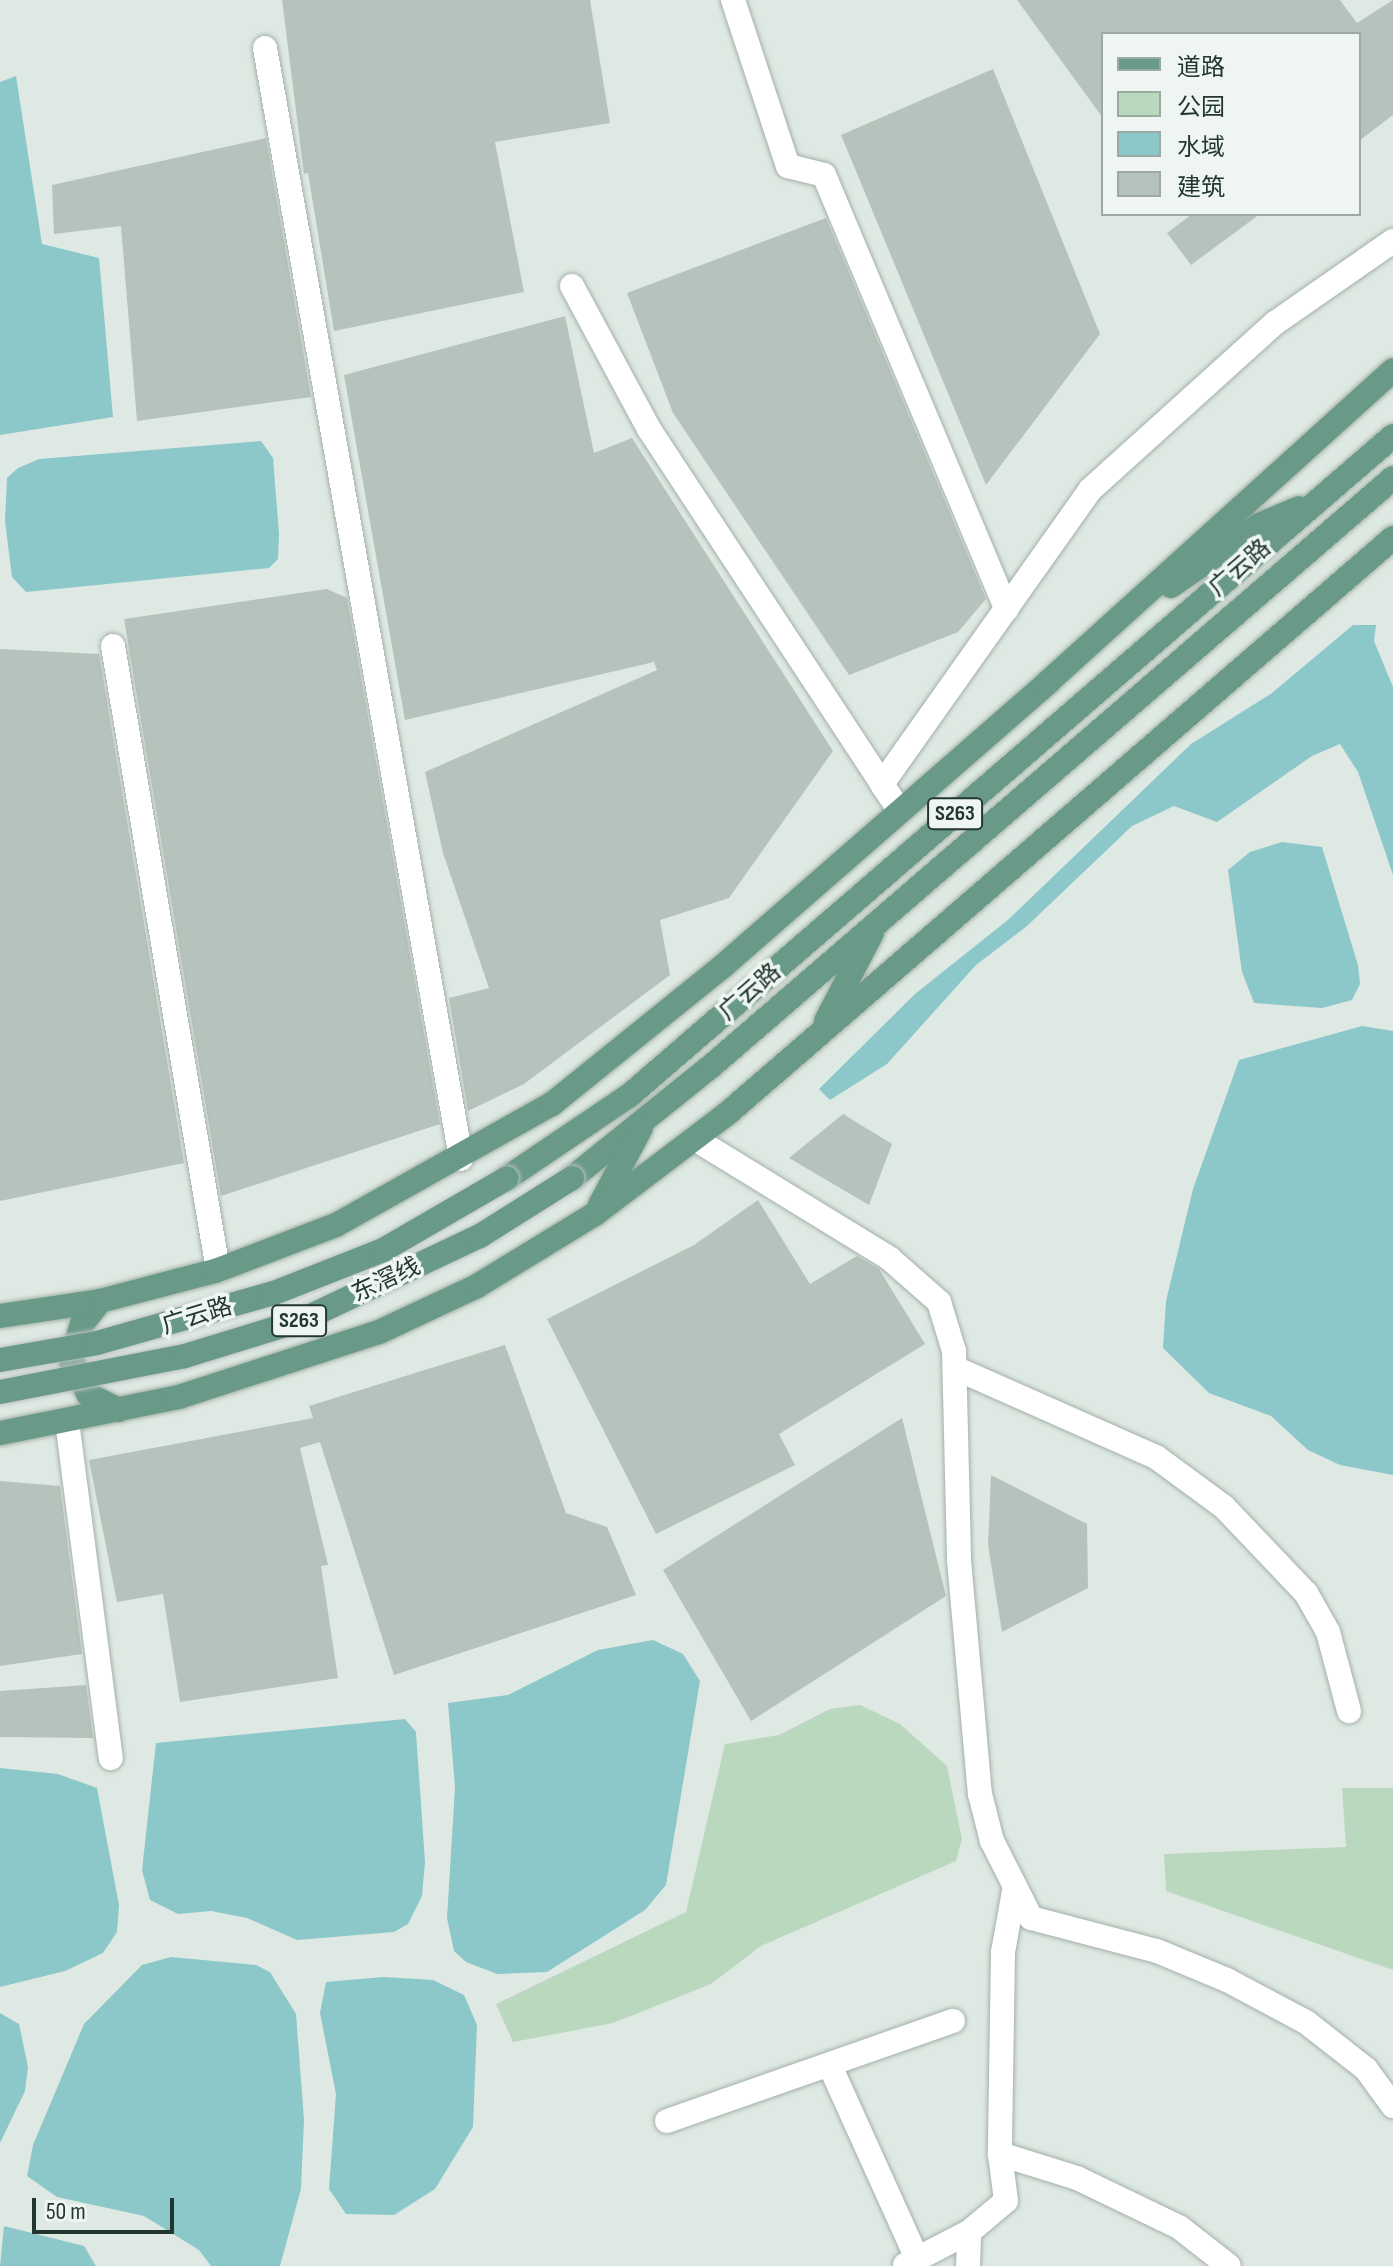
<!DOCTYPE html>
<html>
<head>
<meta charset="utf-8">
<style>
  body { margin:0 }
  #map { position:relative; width:1393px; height:2266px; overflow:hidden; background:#dfe9e3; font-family:"Sofia Sans Condensed","Noto Sans SC",sans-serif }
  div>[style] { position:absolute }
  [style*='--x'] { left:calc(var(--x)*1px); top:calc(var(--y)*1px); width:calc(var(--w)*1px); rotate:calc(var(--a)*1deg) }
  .green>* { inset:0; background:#bad8be }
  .water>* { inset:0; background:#8cc7c9 }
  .building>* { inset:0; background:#b5c3bc }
  .roads { filter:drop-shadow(0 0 2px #a3b0a9) drop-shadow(0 0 2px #a3b0a9) }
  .minor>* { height:24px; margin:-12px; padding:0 12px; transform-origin:12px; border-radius:12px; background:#fff }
  .major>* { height:24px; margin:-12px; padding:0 12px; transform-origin:12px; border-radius:12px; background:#689a87 }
  .bridges { filter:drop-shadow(0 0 2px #bdc3c1) drop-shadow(0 0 2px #bdc3c1) }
  .major-bridge>* { height:24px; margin:-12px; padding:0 12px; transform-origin:12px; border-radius:12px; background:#689a87 }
  span { translate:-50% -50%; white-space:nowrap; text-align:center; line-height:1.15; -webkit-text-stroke:7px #eff6f2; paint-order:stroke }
  .shield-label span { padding:2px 6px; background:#eff6f2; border:2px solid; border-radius:6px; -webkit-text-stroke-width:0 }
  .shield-label { font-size:22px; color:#22372f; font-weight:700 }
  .street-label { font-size:24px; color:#22372f }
  .legend { position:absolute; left:1101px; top:32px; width:260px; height:184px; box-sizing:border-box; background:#eff6f2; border:2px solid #9daaa4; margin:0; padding:10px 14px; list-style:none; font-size:24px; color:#22372f }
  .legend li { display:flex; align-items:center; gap:16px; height:40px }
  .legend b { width:40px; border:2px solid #9daaa4 }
  .scale { position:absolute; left:32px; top:2198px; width:142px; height:36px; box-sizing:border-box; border:4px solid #22372f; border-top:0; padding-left:10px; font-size:24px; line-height:28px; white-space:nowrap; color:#22372f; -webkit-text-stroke:6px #eff6f2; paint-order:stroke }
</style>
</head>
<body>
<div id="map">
  <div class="green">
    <div style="clip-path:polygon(860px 1705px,900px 1724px,947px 1766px,962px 1839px,956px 1861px,761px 1946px,711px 1984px,613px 2023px,513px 2042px,496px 2004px,686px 1912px,725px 1744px,779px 1735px,830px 1709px)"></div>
    <div style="clip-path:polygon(1342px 1788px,1393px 1788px,1393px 1970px,1166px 1891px,1164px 1854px,1346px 1847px)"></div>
  </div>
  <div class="water">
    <div style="clip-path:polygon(16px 76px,42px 244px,99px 258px,113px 417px,0 435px,0 82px)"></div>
    <div style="clip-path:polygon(261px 441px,273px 458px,279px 534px,278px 559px,269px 568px,26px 592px,12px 577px,5px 521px,7px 478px,18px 468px,39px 459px)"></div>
    <div style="clip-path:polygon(1353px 625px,1376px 625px,1374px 641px,1393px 687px,1393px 875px,1358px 772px,1340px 744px,1312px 756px,1217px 822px,1174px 806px,1132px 826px,1027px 926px,976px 965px,887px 1064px,830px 1100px,819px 1089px,915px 994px,1009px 919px,1191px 744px,1272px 693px)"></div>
    <div style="clip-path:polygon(1282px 842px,1322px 847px,1358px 965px,1360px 984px,1352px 1000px,1322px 1008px,1254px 1003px,1242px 972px,1228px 870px,1250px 852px)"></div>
    <div style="clip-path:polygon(1362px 1026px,1393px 1031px,1393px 1475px,1340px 1465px,1308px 1450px,1271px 1416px,1209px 1393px,1163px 1348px,1166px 1301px,1193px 1189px,1239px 1060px)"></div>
    <div style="clip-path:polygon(653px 1640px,683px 1654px,700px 1681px,666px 1885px,645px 1910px,547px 1972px,497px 1974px,466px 1962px,454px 1951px,447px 1918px,455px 1787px,448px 1703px,508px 1695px,598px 1650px)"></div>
    <div style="clip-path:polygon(405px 1719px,416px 1732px,425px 1862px,422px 1896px,408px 1924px,394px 1932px,297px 1940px,247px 1918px,211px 1911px,178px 1914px,150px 1900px,142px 1870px,156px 1743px)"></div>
    <div style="clip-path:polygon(0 1768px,58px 1774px,97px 1788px,119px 1905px,117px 1932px,103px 1953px,65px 1971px,0 1987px)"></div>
    <div style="clip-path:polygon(171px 1957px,256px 1965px,270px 1972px,296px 2014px,304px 2120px,301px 2189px,280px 2266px,211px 2266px,199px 2250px,144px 2216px,57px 2197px,27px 2176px,33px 2145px,84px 2024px,142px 1965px)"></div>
    <div style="clip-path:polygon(384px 1977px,433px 1980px,464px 1995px,477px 2025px,473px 2127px,435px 2189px,394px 2215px,346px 2214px,329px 2189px,336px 2094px,320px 2013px,326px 1982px)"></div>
    <div style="clip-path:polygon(0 2013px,19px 2024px,28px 2067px,25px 2091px,0 2143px)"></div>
    <div style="clip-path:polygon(4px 2226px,84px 2246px,96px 2266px,0 2266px)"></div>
  </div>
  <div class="building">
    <div style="clip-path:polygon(282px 0,590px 0,610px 123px,495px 142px,524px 292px,334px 331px,308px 173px,304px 174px)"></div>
    <div style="clip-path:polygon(1017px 0,1340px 0,1357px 23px,1393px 0,1393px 115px,1359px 141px,1359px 34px,1103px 34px,1103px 118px)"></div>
    <div style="clip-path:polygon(993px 69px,1100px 334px,986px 485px,841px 135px)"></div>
    <div style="clip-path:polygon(266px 138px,311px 397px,137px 421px,121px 226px,54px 234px,52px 185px)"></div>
    <div style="clip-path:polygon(1192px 214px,1260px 214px,1191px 265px,1167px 233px)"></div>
    <div style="clip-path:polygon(826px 218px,986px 599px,958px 632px,849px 675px,673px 413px,627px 293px)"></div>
    <div style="clip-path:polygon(565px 316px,594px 453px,632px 438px,833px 751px,729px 898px,660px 920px,670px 975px,524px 1084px,468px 1111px,449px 998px,489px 988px,443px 853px,425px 772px,657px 670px,654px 662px,405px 720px,344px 375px)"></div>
    <div style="clip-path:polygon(327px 589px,347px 598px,440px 1124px,221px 1196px,124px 619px)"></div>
    <div style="clip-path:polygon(0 649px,99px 654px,184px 1163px,0 1201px)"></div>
    <div style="clip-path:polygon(843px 1114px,892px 1144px,869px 1205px,789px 1158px)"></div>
    <div style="clip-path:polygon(758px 1200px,810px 1284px,857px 1256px,879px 1269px,925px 1344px,779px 1434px,795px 1465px,656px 1534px,547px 1319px,694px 1245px)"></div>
    <div style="clip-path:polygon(505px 1345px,566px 1513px,607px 1527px,636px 1595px,394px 1675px,320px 1442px,300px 1448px,328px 1565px,321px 1566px,338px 1678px,180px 1702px,163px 1594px,117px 1602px,89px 1460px,313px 1418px,309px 1406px)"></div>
    <div style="clip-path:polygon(902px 1418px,946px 1596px,751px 1721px,663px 1570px)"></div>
    <div style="clip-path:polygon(991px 1475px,1087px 1524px,1088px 1588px,1002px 1632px,988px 1545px)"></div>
    <div style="clip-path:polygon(0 1481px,60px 1486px,82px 1654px,0 1666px)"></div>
    <div style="clip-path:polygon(86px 1685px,93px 1738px,0 1737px,0 1691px)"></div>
  </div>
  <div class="roads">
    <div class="minor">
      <div style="--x:733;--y:0;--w:175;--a:71.7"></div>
      <div style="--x:788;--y:166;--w:37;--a:14"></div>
      <div style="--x:824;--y:175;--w:471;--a:67.2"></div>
      <div style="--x:265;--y:48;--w:1128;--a:79.99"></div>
      <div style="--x:572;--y:286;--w:162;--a:61.7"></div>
      <div style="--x:649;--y:429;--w:425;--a:56.7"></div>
      <div style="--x:113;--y:646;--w:633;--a:80.45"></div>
      <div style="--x:900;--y:811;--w:32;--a:-124"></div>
      <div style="--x:882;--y:784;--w:360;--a:-54.7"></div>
      <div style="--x:1090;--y:490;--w:249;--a:-42.1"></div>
      <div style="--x:1275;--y:323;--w:144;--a:-34.8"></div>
      <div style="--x:695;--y:1139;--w:228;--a:31.5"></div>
      <div style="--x:889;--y:1258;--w:67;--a:41.3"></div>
      <div style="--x:939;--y:1302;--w:51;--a:73"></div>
      <div style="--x:954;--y:1351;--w:209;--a:88.6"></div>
      <div style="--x:959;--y:1560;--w:235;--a:84.9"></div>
      <div style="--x:980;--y:1794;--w:49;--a:75.7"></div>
      <div style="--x:992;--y:1841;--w:86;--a:63.1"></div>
      <div style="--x:1031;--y:1918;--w:130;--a:14.7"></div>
      <div style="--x:1157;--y:1951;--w:76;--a:22.5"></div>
      <div style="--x:1227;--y:1980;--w:89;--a:28"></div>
      <div style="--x:1306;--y:2022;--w:76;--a:38.1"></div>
      <div style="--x:1366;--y:2069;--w:46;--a:53.9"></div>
      <div style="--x:955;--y:1368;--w:220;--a:23.9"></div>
      <div style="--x:1156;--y:1457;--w:84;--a:36.3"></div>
      <div style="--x:1224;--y:1507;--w:119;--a:46.4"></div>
      <div style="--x:1306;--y:1593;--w:45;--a:60.6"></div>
      <div style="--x:1328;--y:1632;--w:82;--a:75.1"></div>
      <div style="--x:67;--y:1421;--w:340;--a:82.6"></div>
      <div style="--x:1014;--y:1891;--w:62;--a:100.2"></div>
      <div style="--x:1003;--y:1952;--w:202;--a:90.9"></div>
      <div style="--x:1000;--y:2154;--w:81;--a:17.3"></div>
      <div style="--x:1077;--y:2178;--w:113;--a:25.7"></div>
      <div style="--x:1179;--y:2227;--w:63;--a:38"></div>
      <div style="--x:831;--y:2068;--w:206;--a:65.7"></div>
      <div style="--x:667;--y:2121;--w:303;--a:-19.3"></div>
      <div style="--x:905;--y:2265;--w:72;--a:-27.3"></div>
      <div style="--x:969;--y:2232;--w:48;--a:-40"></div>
      <div style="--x:1006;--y:2201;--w:47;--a:-97.3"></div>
      <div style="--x:968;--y:2266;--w:34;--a:-88"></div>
    </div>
    <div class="major">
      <div style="--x:1171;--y:586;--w:107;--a:-34.7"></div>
      <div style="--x:1259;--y:525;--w:43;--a:-23"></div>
      <div style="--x:826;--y:1021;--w:99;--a:-62.4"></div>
      <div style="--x:507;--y:1178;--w:148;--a:-34"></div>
      <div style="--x:630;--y:1095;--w:1008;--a:-40.82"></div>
      <div style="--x:572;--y:1178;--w:176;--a:-38.8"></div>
      <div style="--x:709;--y:1068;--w:903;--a:-40.78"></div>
      <div style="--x:600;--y:1205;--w:87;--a:-62"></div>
      <div style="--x:100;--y:1301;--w:29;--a:128"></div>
      <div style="--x:82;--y:1324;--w:38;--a:107"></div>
      <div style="--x:71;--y:1360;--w:39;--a:63"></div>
      <div style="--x:89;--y:1395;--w:33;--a:27"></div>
      <div style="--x:0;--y:1316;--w:101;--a:-8.5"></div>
      <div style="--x:100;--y:1301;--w:122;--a:-14.7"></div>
      <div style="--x:218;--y:1270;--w:126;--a:-20.9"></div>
      <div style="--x:336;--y:1225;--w:248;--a:-29.3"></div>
      <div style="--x:552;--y:1104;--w:220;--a:-38.9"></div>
      <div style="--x:723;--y:966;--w:432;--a:-41.1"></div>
      <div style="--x:1048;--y:682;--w:465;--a:-42.1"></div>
      <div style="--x:0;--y:1433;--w:183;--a:-11.4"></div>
      <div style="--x:179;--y:1397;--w:210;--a:-18"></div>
      <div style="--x:379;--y:1332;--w:108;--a:-25.1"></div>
      <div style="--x:477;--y:1286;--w:138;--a:-31.4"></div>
      <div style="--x:595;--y:1214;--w:167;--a:-37.2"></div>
      <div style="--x:728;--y:1113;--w:879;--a:-40.85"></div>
    </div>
  </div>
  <div class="bridges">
    <div class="major-bridge">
      <div style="--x:0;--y:1360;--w:98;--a:-9.9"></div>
      <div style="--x:97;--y:1343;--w:184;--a:-15.8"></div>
      <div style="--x:274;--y:1293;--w:117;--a:-21.5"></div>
      <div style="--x:383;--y:1250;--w:143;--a:-30.1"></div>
      <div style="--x:0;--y:1392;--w:188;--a:-11"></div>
      <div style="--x:185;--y:1356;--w:122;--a:-17.1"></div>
      <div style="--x:302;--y:1320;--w:197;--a:-25.3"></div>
      <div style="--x:480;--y:1236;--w:109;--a:-32.2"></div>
    </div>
  </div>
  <div class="shield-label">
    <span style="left:955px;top:814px">S263</span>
    <span style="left:299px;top:1321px">S263</span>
  </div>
  <div class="street-label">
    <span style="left:1240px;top:568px;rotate:-41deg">广云路</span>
    <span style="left:750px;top:992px;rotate:-41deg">广云路</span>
    <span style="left:386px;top:1280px;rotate:-25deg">东滘线</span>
    <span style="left:197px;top:1316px;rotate:-17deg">广云路</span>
  </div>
  <ul class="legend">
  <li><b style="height:10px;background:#689a87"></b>道路</li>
  <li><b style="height:22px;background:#bad8be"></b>公园</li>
  <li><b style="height:22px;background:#8cc7c9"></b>水域</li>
  <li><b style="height:22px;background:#b5c3bc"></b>建筑</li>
  </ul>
  <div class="scale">50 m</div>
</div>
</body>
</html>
